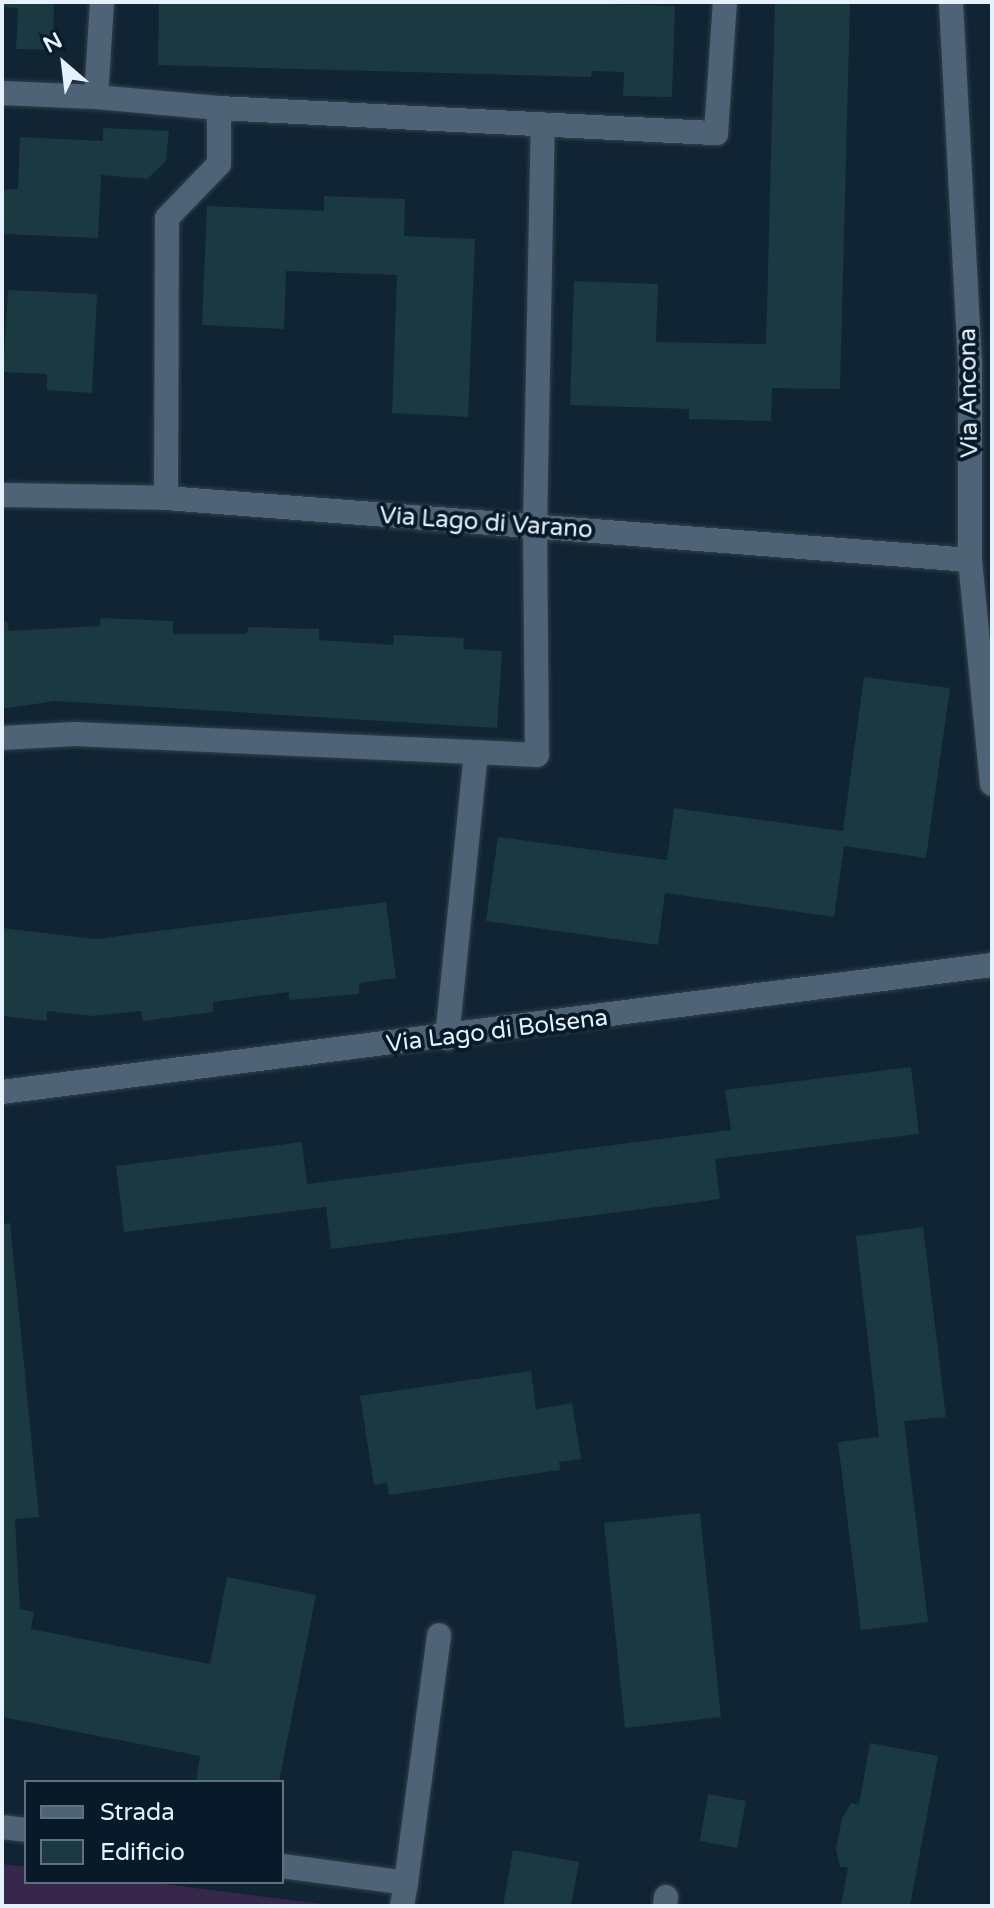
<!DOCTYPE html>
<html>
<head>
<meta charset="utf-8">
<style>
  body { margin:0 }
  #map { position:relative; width:994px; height:1908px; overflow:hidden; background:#112433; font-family:"Varela Round",sans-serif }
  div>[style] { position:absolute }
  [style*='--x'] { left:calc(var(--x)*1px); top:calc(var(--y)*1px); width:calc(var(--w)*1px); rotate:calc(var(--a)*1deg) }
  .green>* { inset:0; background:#37274a }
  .building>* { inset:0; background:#1b3940 }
  .roads { filter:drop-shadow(0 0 2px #323f4c) drop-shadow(0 0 2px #323f4c) }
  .minor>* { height:24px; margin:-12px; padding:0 12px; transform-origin:12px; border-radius:12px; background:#4e6375 }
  span { translate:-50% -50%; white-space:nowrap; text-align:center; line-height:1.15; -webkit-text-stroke:8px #081a29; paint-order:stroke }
  .street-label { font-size:24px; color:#e5f1fb }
  .frame { position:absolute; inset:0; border:4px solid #e5f1fb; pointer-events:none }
  .legend { position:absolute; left:24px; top:1780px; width:260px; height:104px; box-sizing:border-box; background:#081a29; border:2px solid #60707d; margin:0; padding:10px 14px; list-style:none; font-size:24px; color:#e5f1fb }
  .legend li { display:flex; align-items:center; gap:16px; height:40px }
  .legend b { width:40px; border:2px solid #60707d }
  .north { position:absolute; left:24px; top:24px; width:80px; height:80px; -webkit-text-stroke:6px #081a29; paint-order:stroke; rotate:332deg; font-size:22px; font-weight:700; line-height:32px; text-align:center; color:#e5f1fb }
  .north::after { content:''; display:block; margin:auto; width:28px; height:36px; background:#e5f1fb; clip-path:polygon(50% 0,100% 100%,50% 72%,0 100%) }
</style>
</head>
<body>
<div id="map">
  <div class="green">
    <div style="clip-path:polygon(2px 1864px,26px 1867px,26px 1882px,147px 1882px,338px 1906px,2px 1906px)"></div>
  </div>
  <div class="building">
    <div style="clip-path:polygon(2px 2px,54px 2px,53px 50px,16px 49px,18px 8px,2px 7px)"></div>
    <div style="clip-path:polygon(159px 2px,543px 2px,675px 6px,672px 97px,623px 96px,624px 72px,592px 71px,591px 77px,158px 65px)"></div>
    <div style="clip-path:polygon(775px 2px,850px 2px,840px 389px,772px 388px,771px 421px,689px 419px,689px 409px,570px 405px,574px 281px,658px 284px,656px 342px,766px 344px)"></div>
    <div style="clip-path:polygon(103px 128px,169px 131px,166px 161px,147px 179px,101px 175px,98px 238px,2px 234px,2px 190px,18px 189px,20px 137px,103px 141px)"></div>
    <div style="clip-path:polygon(324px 196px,405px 199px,404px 236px,475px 239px,468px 417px,392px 413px,397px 275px,286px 271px,284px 329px,202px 325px,207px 206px,324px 211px)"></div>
    <div style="clip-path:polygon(8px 290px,97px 294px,92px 393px,47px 390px,47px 374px,3px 372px)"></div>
    <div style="clip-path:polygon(101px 618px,173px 621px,173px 634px,246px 634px,249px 627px,319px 629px,319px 640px,393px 645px,394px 635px,464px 638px,463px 649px,502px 651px,497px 728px,55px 701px,2px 709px,2px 622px,7px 621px,9px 631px,99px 626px)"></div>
    <div style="clip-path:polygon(864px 677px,950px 688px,926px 858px,844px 846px,834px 917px,665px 893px,658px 945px,486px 921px,498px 837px,667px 860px,674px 808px,843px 831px)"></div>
    <div style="clip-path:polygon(386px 902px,396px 978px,359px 983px,359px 994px,289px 1000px,289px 992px,213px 1002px,213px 1012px,143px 1021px,141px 1011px,93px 1016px,47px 1011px,47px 1021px,2px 1016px,2px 928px,96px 939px)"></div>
    <div style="clip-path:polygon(911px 1067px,919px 1134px,715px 1159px,720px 1199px,331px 1249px,326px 1207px,124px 1232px,116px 1166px,302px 1142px,307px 1184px,731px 1130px,725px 1090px)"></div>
    <div style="clip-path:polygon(10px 1223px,39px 1517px,15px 1519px,20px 1609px,34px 1612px,31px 1629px,210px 1664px,227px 1577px,316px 1595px,279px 1782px,196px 1782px,200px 1756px,2px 1717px,2px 1224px)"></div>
    <div style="clip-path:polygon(923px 1227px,946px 1417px,904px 1421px,928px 1622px,861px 1630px,838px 1442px,879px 1437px,856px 1236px)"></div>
    <div style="clip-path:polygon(531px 1371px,536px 1409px,572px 1403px,581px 1459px,559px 1462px,560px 1470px,389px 1495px,387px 1483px,374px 1485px,360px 1396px)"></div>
    <div style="clip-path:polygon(700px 1513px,721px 1717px,625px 1728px,604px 1523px)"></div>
    <div style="clip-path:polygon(870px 1743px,938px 1756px,910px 1906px,841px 1906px,848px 1867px,840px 1867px,836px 1849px,842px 1818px,851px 1803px,859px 1805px)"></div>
    <div style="clip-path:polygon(708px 1794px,746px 1801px,737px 1848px,700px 1841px)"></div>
    <div style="clip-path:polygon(513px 1850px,579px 1862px,571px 1906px,503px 1906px)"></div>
  </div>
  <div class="roads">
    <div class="minor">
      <div style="--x:951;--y:2;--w:361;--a:87"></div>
      <div style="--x:970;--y:362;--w:198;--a:90"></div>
      <div style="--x:970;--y:560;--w:225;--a:84.4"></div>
      <div style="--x:2;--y:93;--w:94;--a:2.4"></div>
      <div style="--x:96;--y:97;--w:123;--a:5.1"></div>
      <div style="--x:219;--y:108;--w:498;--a:2.9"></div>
      <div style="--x:716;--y:133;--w:131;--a:-86.1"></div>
      <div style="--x:96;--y:97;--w:95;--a:-86.4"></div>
      <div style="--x:2;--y:495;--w:164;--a:1"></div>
      <div style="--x:166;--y:498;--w:806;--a:4.41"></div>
      <div style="--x:166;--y:498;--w:280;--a:-89.8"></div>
      <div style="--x:167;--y:218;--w:75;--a:-46.1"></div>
      <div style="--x:219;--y:164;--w:56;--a:-90"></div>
      <div style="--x:2;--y:738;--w:73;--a:-3.1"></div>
      <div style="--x:75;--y:734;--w:462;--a:2.6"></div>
      <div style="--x:537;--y:755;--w:228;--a:-90.5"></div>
      <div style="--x:535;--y:527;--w:401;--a:-88.9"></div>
      <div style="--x:447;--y:1038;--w:287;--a:-84.2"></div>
      <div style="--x:2;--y:1092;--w:998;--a:-7.31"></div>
      <div style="--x:2;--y:1827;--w:24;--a:7"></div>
      <div style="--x:282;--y:1866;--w:125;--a:7.8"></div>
      <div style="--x:406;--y:1883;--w:23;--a:100"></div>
      <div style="--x:406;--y:1883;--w:250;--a:-82.4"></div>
      <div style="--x:665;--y:1906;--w:9;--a:-84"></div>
    </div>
  </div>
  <div class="street-label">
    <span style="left:969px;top:393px;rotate:-91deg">Via Ancona</span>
    <span style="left:486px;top:523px;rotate:4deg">Via Lago di Varano</span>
    <span style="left:497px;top:1031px;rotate:-7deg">Via Lago di Bolsena</span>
  </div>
  <div class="frame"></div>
  <ul class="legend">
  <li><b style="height:10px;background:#4e6375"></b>Strada</li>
  <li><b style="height:22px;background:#1b3940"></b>Edificio</li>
  </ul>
  <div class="north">N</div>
</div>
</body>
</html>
